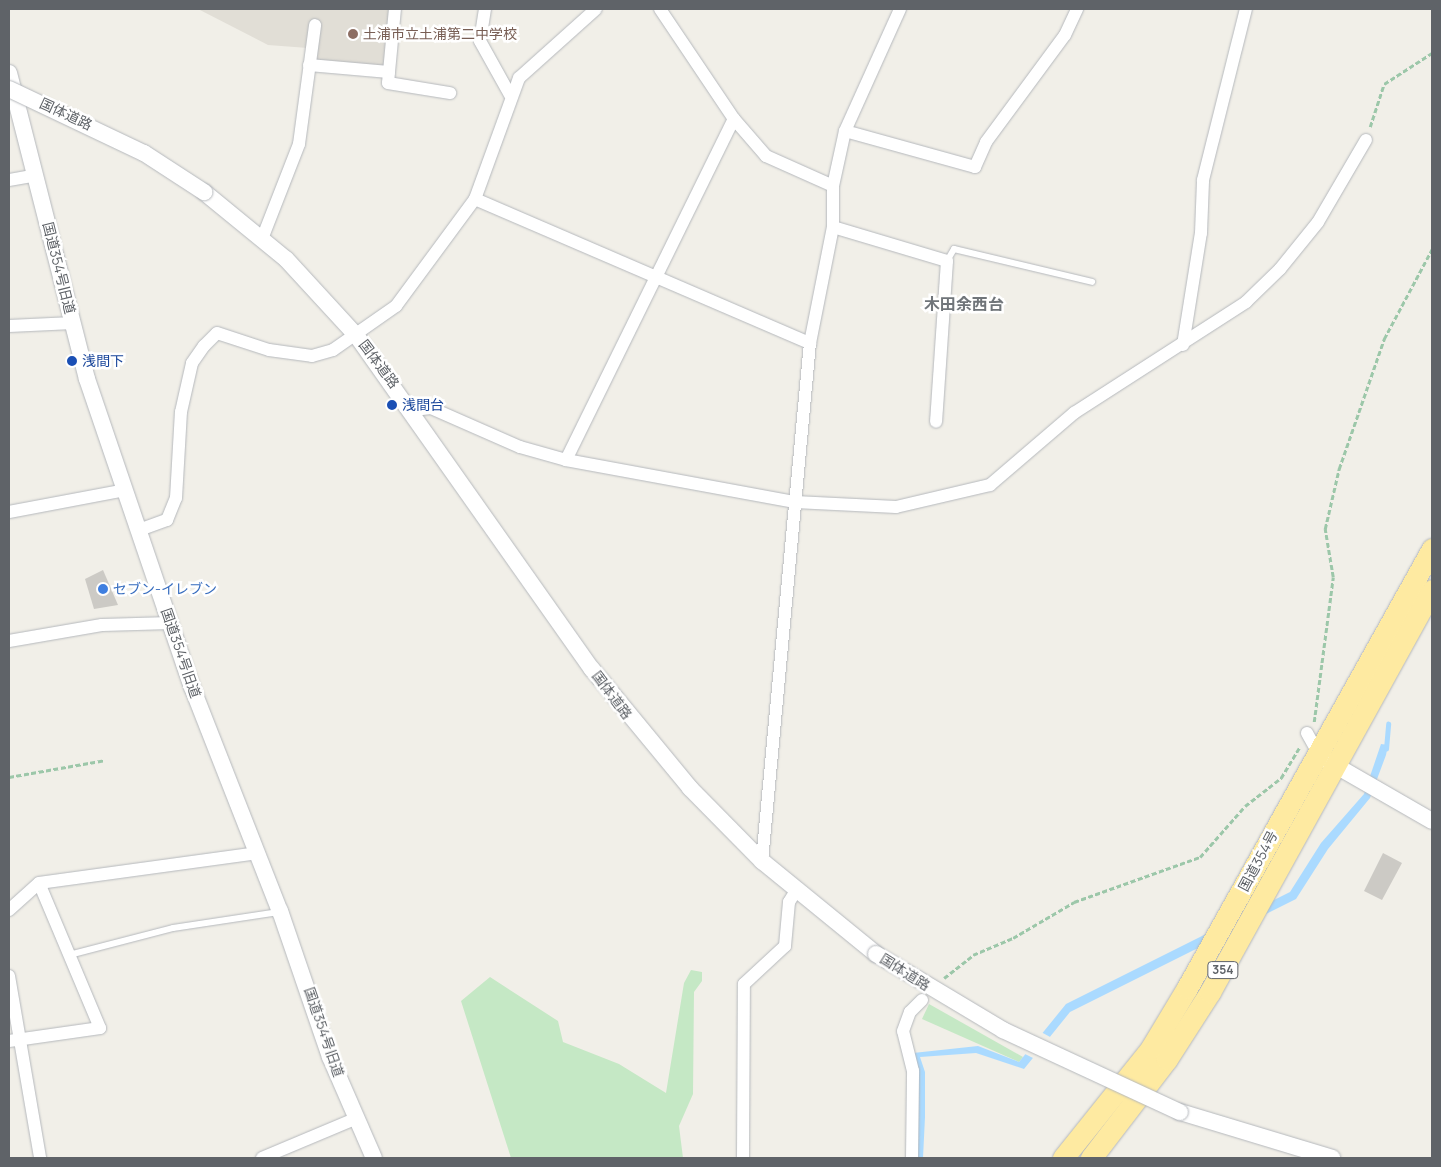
<!DOCTYPE html>
<html>
<head>
<meta charset="utf-8">
<style>
  body { margin:0 }
  #map { position:relative; width:1441px; height:1167px; overflow:hidden; background:#f1efe8; font-family:Manrope,"Noto Sans JP",sans-serif }
  div>[style] { position:absolute }
  [style*='--x'] { left:calc(var(--x)*1px); top:calc(var(--y)*1px); width:calc(var(--w)*1px); rotate:calc(var(--a)*1deg) }
  .education>* { inset:0; background:#e1ded6 }
  .green>* { inset:0; background:#c5e8c5 }
  .water>* { inset:0; background:#aadaff }
  .pier>* { inset:0; background:#f1efe8 }
  .stream>* { height:4.5px; margin:-2.25px; padding:0 2.25px; transform-origin:2.25px; border-radius:2.25px; background:#aadaff }
  .building>* { inset:0; background:#cccac5 }
  .path>* { height:2.5px; margin-top:-1.25px; transform-origin:0; background:repeating-linear-gradient(90deg,#9cc7a9 0 5px,transparent 0 7.5px) }
  .roads { filter:drop-shadow(0 0 1px #b5b8bc) drop-shadow(0 0 1px #b5b8bc) }
  .service>* { height:6px; margin:-3px; padding:0 3px; transform-origin:3px; border-radius:3px; background:#fff }
  .minor>* { height:12px; margin:-6px; padding:0 6px; transform-origin:6px; border-radius:6px; background:#fff }
  .tertiary>* { height:16px; margin:-8px; padding:0 8px; transform-origin:8px; border-radius:8px; background:#fff }
  .trunk>* { height:21px; margin:-10.5px; padding:0 10.5px; transform-origin:10.5px; border-radius:10.5px; background:#feeaa1 }
  .bridges { filter:drop-shadow(0 0 1px #b5b8bc) drop-shadow(0 0 1px #b5b8bc) }
  .tertiary-bridge>* { height:16px; margin:-8px; padding:0 8px; transform-origin:8px; border-radius:8px; background:#fff }
  .dots>* { width:14px; height:14px; translate:-50% -50%; box-sizing:border-box; border:2px solid #fff; border-radius:50% }
  span { translate:-50% -50%; white-space:nowrap; text-align:center; line-height:1.15; -webkit-text-stroke:5px #fff; paint-order:stroke }
  .shield-label span { padding:1px 4px; background:#fff; border:1px solid; border-radius:4px; -webkit-text-stroke-width:0 }
  .shield-label { font-size:12px; color:#5f6368; font-weight:700 }
  .education-label { font-size:14px; color:#785e54 }
  .left { translate:0 -50%; text-align:left }
  .street-label { font-size:14px; color:#5f6368 }
  .transit-label { font-size:14px; color:#164399 }
  .shop-label { font-size:14px; color:#366cbe }
  .quarter-label { font-size:16px; color:#70757a; font-weight:700 }
  .frame { position:absolute; inset:0; border:10px solid #5f6368; pointer-events:none }
</style>
</head>
<body>
<div id="map">
  <div class="education">
    <div style="clip-path:polygon(198px 9px,391px 9px,386px 63px,380px 67px,317px 60px,318px 23px,308px 48px,268px 45px)"></div>
  </div>
  <div class="green">
    <div style="clip-path:polygon(691px 970px,702px 972px,702px 981px,694px 992px,693px 1094px,679px 1126px,683px 1158px,511px 1158px,461px 1001px,490px 977px,558px 1021px,563px 1042px,619px 1064px,666px 1093px,684px 983px)"></div>
    <div style="clip-path:polygon(929px 1004px,1023px 1057px,1019px 1062px,922px 1019px)"></div>
  </div>
  <div class="water">
    <div style="clip-path:polygon(1381px 744px,1388px 745px,1386px 755px,1370px 798px,1328px 849px,1296px 899px,1070px 1012px,1024px 1069px,976px 1053px,920px 1057px,925px 1072px,925px 1117px,923px 1158px,915px 1158px,913px 1053px,978px 1046px,1019px 1062px,1066px 1004px,1290px 892px,1321px 843px,1364px 794px)"></div>
  </div>
  <div class="pier">
    <div style="clip-path:polygon(1041px 1032px,1052px 1038px,1035px 1059px,1023px 1053px)"></div>
  </div>
  <div class="stream">
    <div style="--x:1386;--y:749;--w:25;--a:-85"></div>
  </div>
  <div class="building">
    <div style="clip-path:polygon(103px 570px,118px 605px,94px 609px,85px 579px)"></div>
    <div style="clip-path:polygon(1383px 853px,1402px 863px,1382px 900px,1364px 891px)"></div>
  </div>
  <div class="path">
    <div style="--x:1370;--y:127;--w:45;--a:-72"></div>
    <div style="--x:1384;--y:84;--w:57;--a:-32.9"></div>
    <div style="--x:1314;--y:722;--w:146;--a:-82.5"></div>
    <div style="--x:1333;--y:577;--w:49;--a:-99.5"></div>
    <div style="--x:1325;--y:529;--w:62;--a:-76.9"></div>
    <div style="--x:1339;--y:469;--w:138;--a:-70.9"></div>
    <div style="--x:1384;--y:339;--w:102;--a:-61.9"></div>
    <div style="--x:9;--y:777;--w:97;--a:-10"></div>
    <div style="--x:944;--y:978;--w:37;--a:-38"></div>
    <div style="--x:973;--y:955;--w:43;--a:-23"></div>
    <div style="--x:1013;--y:938;--w:71;--a:-30.5"></div>
    <div style="--x:1074;--y:902;--w:134;--a:-19.7"></div>
    <div style="--x:1200;--y:857;--w:68;--a:-48.6"></div>
    <div style="--x:1245;--y:806;--w:46;--a:-37.9"></div>
    <div style="--x:1281;--y:778;--w:37;--a:-59"></div>
  </div>
  <div class="roads">
    <div class="service">
      <div style="--x:947;--y:261;--w:14;--a:-60"></div>
      <div style="--x:954;--y:249;--w:142;--a:13.4"></div>
      <div style="--x:69;--y:955;--w:107;--a:-14.6"></div>
      <div style="--x:173;--y:928;--w:107;--a:-8.6"></div>
    </div>
    <div class="minor">
      <div style="--x:485;--y:9;--w:32;--a:99"></div>
      <div style="--x:480;--y:41;--w:62;--a:60.9"></div>
      <div style="--x:660;--y:9;--w:133;--a:56.1"></div>
      <div style="--x:734;--y:119;--w:49;--a:49.1"></div>
      <div style="--x:766;--y:156;--w:73;--a:24.1"></div>
      <div style="--x:309;--y:65;--w:80;--a:5"></div>
      <div style="--x:389;--y:72;--w:63;--a:-84.6"></div>
      <div style="--x:389;--y:72;--w:11;--a:95"></div>
      <div style="--x:388;--y:83;--w:63;--a:9.2"></div>
      <div style="--x:845;--y:131;--w:135;--a:15.5"></div>
      <div style="--x:975;--y:167;--w:27;--a:-66"></div>
      <div style="--x:986;--y:142;--w:133;--a:-53.6"></div>
      <div style="--x:1065;--y:35;--w:29;--a:-65"></div>
      <div style="--x:9;--y:180;--w:27;--a:-10"></div>
      <div style="--x:475;--y:199;--w:365;--a:23.3"></div>
      <div style="--x:833;--y:227;--w:119;--a:16.6"></div>
      <div style="--x:947;--y:261;--w:161;--a:93.9"></div>
      <div style="--x:262;--y:239;--w:102;--a:-68.7"></div>
      <div style="--x:299;--y:144;--w:120;--a:-82.3"></div>
      <div style="--x:9;--y:326;--w:64;--a:-2.7"></div>
      <div style="--x:1183;--y:345;--w:113;--a:-80.9"></div>
      <div style="--x:1201;--y:233;--w:53;--a:-87.8"></div>
      <div style="--x:1203;--y:180;--w:176;--a:-75.9"></div>
      <div style="--x:413;--y:410;--w:18;--a:-6"></div>
      <div style="--x:431;--y:408;--w:97;--a:23.7"></div>
      <div style="--x:520;--y:447;--w:48;--a:15.8"></div>
      <div style="--x:566;--y:460;--w:233;--a:10.4"></div>
      <div style="--x:795;--y:502;--w:101;--a:2.8"></div>
      <div style="--x:896;--y:507;--w:97;--a:-13.2"></div>
      <div style="--x:990;--y:485;--w:111;--a:-40.6"></div>
      <div style="--x:1074;--y:413;--w:205;--a:-32.8"></div>
      <div style="--x:1246;--y:302;--w:47;--a:-44.1"></div>
      <div style="--x:1280;--y:269;--w:60;--a:-51"></div>
      <div style="--x:1318;--y:222;--w:95;--a:-59.7"></div>
      <div style="--x:566;--y:460;--w:380;--a:-63.8"></div>
      <div style="--x:9;--y:512;--w:118;--a:-10.7"></div>
      <div style="--x:139;--y:530;--w:30;--a:-20"></div>
      <div style="--x:167;--y:520;--w:24;--a:-68"></div>
      <div style="--x:176;--y:498;--w:86;--a:-86.7"></div>
      <div style="--x:181;--y:412;--w:50;--a:-77.3"></div>
      <div style="--x:192;--y:363;--w:21;--a:-55"></div>
      <div style="--x:204;--y:346;--w:18;--a:-45"></div>
      <div style="--x:217;--y:333;--w:55;--a:18.1"></div>
      <div style="--x:269;--y:350;--w:43;--a:7.9"></div>
      <div style="--x:312;--y:356;--w:22;--a:-16"></div>
      <div style="--x:333;--y:350;--w:77;--a:-34.9"></div>
      <div style="--x:396;--y:306;--w:133;--a:-53.6"></div>
      <div style="--x:475;--y:199;--w:129;--a:-70"></div>
      <div style="--x:519;--y:78;--w:103;--a:-41.9"></div>
      <div style="--x:9;--y:641;--w:94;--a:-9.8"></div>
      <div style="--x:102;--y:625;--w:69;--a:-1.7"></div>
      <div style="--x:1307;--y:733;--w:21;--a:61"></div>
      <div style="--x:762;--y:861;--w:520;--a:-84.71"></div>
      <div style="--x:810;--y:343;--w:118;--a:-78.8"></div>
      <div style="--x:833;--y:227;--w:41;--a:-90"></div>
      <div style="--x:833;--y:186;--w:56;--a:-77.7"></div>
      <div style="--x:845;--y:131;--w:134;--a:-65.7"></div>
      <div style="--x:9;--y:910;--w:40;--a:-42"></div>
      <div style="--x:39;--y:883;--w:221;--a:-7.8"></div>
      <div style="--x:9;--y:976;--w:185;--a:80.3"></div>
      <div style="--x:9;--y:1041;--w:92;--a:-8.1"></div>
      <div style="--x:100;--y:1028;--w:157;--a:-112.8"></div>
      <div style="--x:262;--y:1158;--w:103;--a:-22.8"></div>
      <div style="--x:743;--y:1158;--w:174;--a:-89.7"></div>
      <div style="--x:744;--y:984;--w:56;--a:-42.8"></div>
      <div style="--x:785;--y:946;--w:44;--a:-84.8"></div>
      <div style="--x:789;--y:902;--w:13;--a:-58"></div>
      <div style="--x:912;--y:1158;--w:87;--a:-89.3"></div>
      <div style="--x:913;--y:1071;--w:41;--a:-104"></div>
      <div style="--x:903;--y:1031;--w:20;--a:-70"></div>
      <div style="--x:910;--y:1012;--w:17;--a:-45"></div>
    </div>
    <div class="tertiary">
      <div style="--x:9;--y:73;--w:316;--a:75.7"></div>
      <div style="--x:87;--y:379;--w:325;--a:71.2"></div>
      <div style="--x:192;--y:687;--w:241;--a:68.6"></div>
      <div style="--x:280;--y:911;--w:154;--a:71.1"></div>
      <div style="--x:330;--y:1057;--w:110;--a:66.5"></div>
      <div style="--x:204;--y:192;--w:106;--a:39.3"></div>
      <div style="--x:286;--y:259;--w:103;--a:47.4"></div>
      <div style="--x:356;--y:335;--w:409;--a:54.8"></div>
      <div style="--x:592;--y:669;--w:154;--a:50.5"></div>
      <div style="--x:690;--y:788;--w:103;--a:45.4"></div>
      <div style="--x:762;--y:861;--w:147;--a:39.2"></div>
      <div style="--x:1326;--y:760;--w:122;--a:29.9"></div>
      <div style="--x:1180;--y:1112;--w:159;--a:16.8"></div>
    </div>
    <div class="trunk">
      <div style="--x:1063;--y:1158;--w:141;--a:-51.3"></div>
      <div style="--x:1151;--y:1048;--w:70;--a:-59"></div>
      <div style="--x:1187;--y:988;--w:503;--a:-60.83"></div>
      <div style="--x:1091;--y:1158;--w:125;--a:-52.5"></div>
      <div style="--x:1167;--y:1059;--w:80;--a:-57.3"></div>
      <div style="--x:1210;--y:992;--w:459;--a:-61.1"></div>
    </div>
  </div>
  <div class="bridges">
    <div class="tertiary-bridge">
      <div style="--x:9;--y:89;--w:149;--a:25.4"></div>
      <div style="--x:144;--y:153;--w:72;--a:33"></div>
      <div style="--x:876;--y:954;--w:148;--a:30.9"></div>
      <div style="--x:1003;--y:1030;--w:195;--a:24.9"></div>
    </div>
  </div>
  <div class="dots">
    <div style="left:353px;top:34px;background:#8d6e63"></div>
    <div style="left:72px;top:361px;background:#1a4fb4"></div>
    <div style="left:392px;top:405px;background:#1a4fb4"></div>
    <div style="left:103px;top:589px;background:#3f7fe0"></div>
  </div>
  <div class="shield-label">
    <span style="left:1223px;top:970px">354</span>
  </div>
  <div class="education-label">
    <span class="left" style="left:363px;top:34px">土浦市立土浦第二中学校</span>
  </div>
  <div class="street-label">
    <span style="left:66px;top:114px;rotate:25deg">国体道路</span>
    <span style="left:59px;top:268px;rotate:76deg">国道354号旧道</span>
    <span style="left:379px;top:364px;rotate:53deg">国体道路</span>
    <span style="left:181px;top:653px;rotate:71deg">国道354号旧道</span>
    <span style="left:612px;top:695px;rotate:53deg">国体道路</span>
    <span style="left:1258px;top:861px;rotate:-62deg">国道354号</span>
    <span style="left:905px;top:972px;rotate:32deg">国体道路</span>
    <span style="left:324px;top:1032px;rotate:71deg">国道354号旧道</span>
  </div>
  <div class="transit-label">
    <span class="left" style="left:82px;top:361px">浅間下</span>
    <span class="left" style="left:402px;top:405px">浅間台</span>
  </div>
  <div class="shop-label">
    <span class="left" style="left:113px;top:589px">セブン-イレブン</span>
  </div>
  <div class="quarter-label">
    <span style="left:964px;top:304px">木田余西台</span>
  </div>
  <div class="frame"></div>
</div>
</body>
</html>
